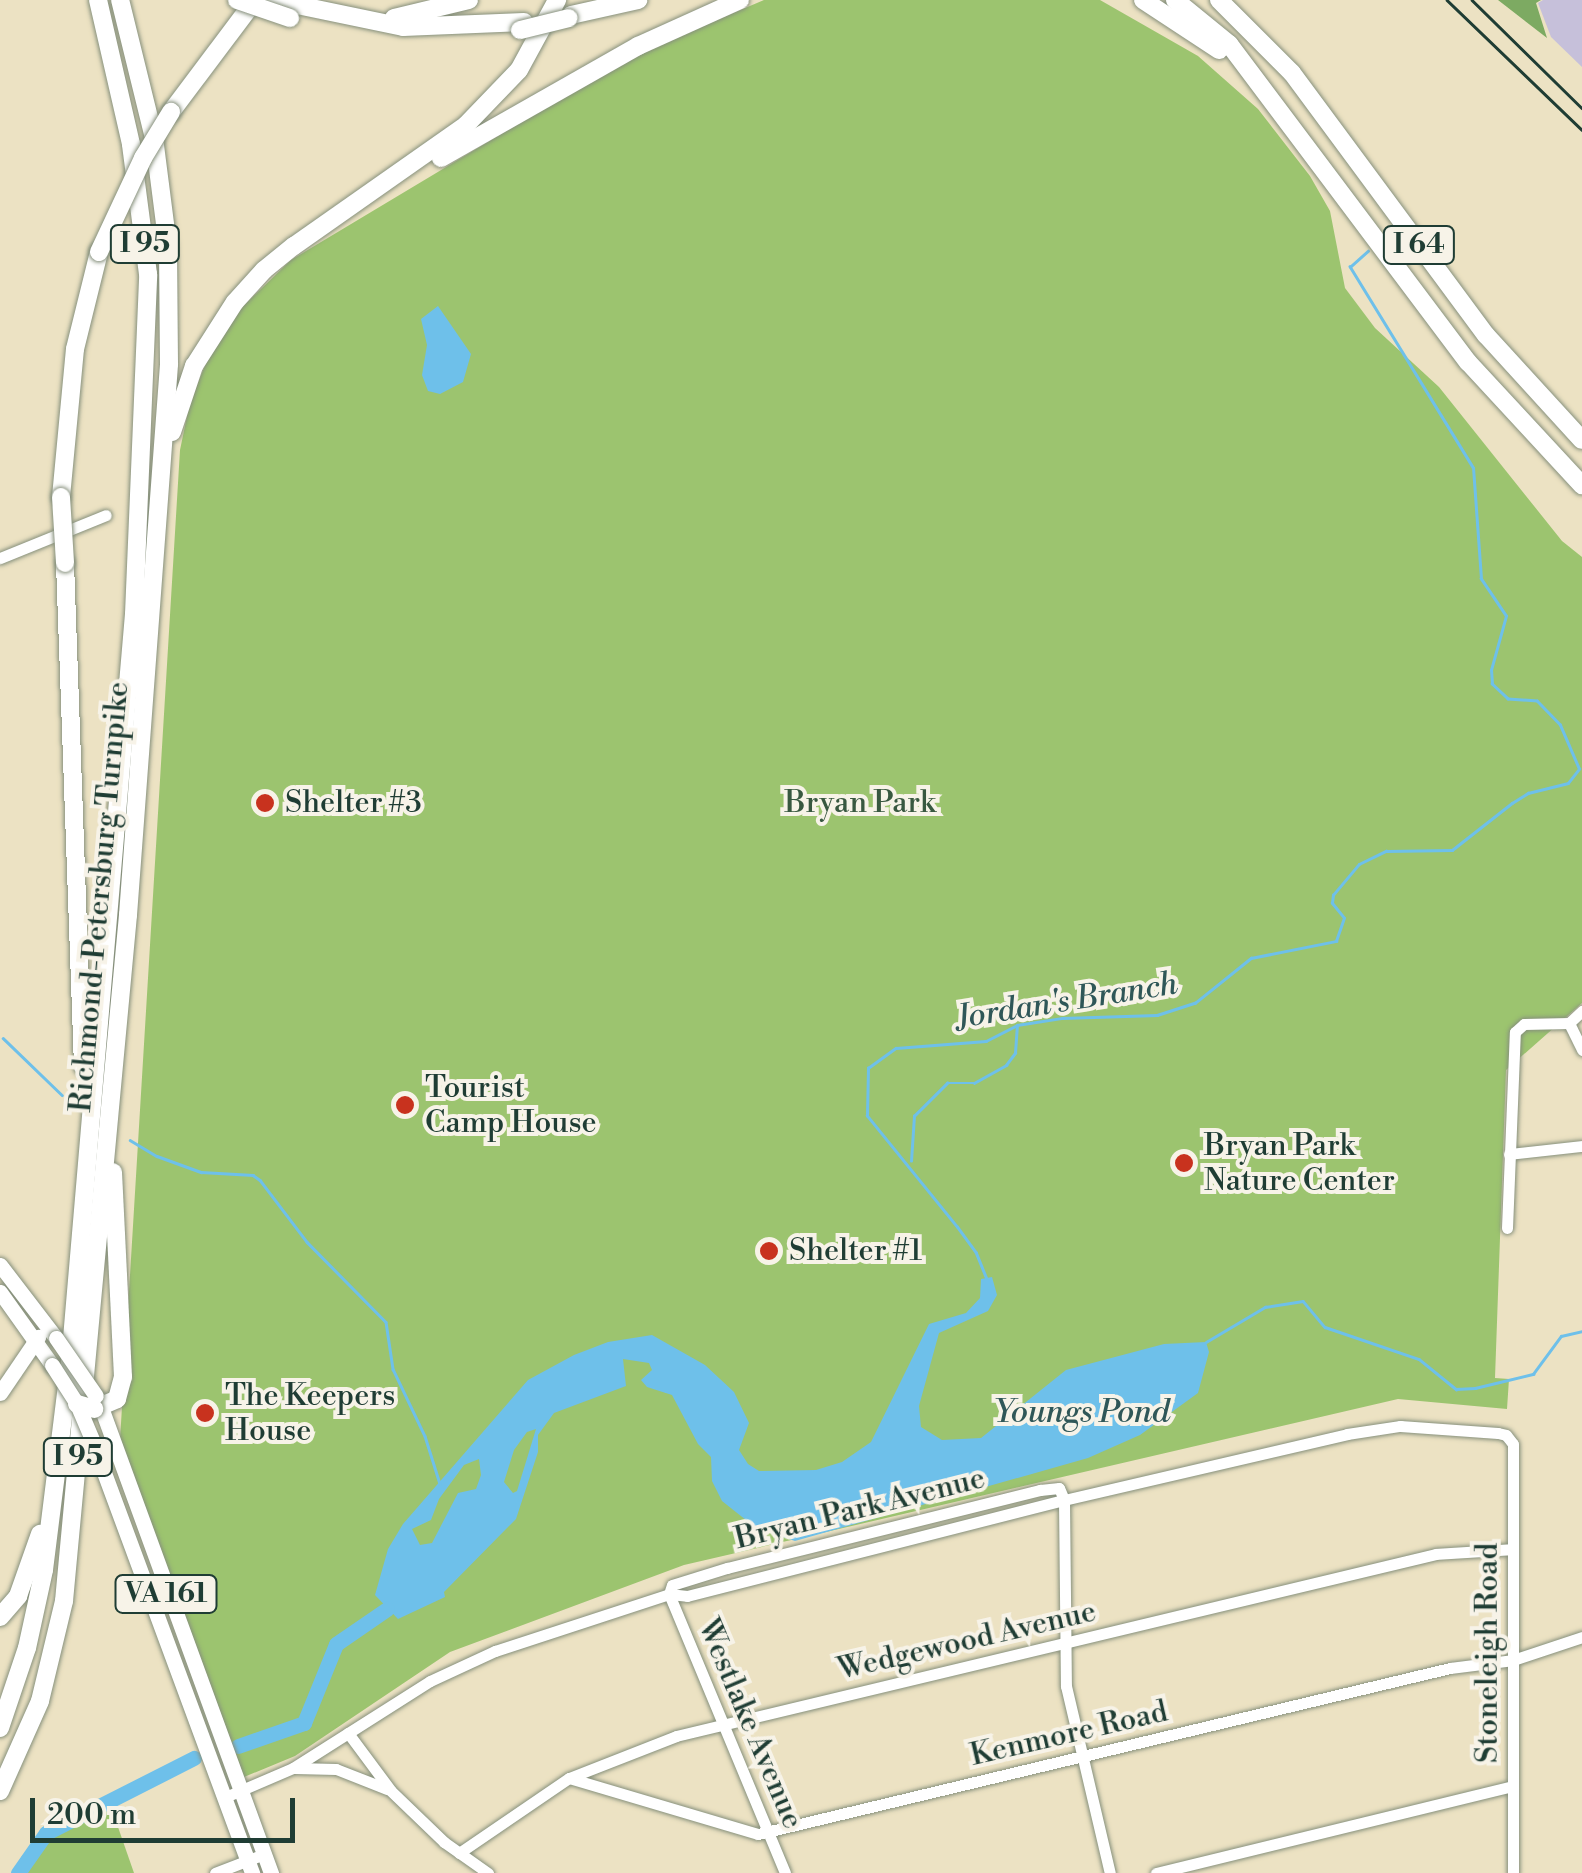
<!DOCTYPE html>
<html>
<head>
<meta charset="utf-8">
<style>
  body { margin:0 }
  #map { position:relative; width:1582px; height:1873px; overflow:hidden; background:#ece2c3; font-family:"Libre Bodoni",serif }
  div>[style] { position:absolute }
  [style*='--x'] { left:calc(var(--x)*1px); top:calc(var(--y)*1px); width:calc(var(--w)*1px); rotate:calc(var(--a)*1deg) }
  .industrial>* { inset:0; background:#c6c0da }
  .green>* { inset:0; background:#9cc46f }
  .forest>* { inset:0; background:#7daa62 }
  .water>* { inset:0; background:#6ec0ea }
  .stream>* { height:2.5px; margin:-1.25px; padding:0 1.25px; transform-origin:1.25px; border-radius:1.25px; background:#6ec0ea }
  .river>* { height:15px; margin:-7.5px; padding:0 7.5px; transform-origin:7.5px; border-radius:7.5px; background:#6ec0ea }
  .roads { filter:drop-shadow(0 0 2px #86907c) drop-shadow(0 0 2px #86907c) }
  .minor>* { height:11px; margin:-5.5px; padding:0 5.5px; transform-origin:5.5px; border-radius:5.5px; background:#fff }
  .major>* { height:15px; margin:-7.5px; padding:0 7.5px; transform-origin:7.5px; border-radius:7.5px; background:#fff }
  .highway>* { height:18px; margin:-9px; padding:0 9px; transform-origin:9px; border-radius:9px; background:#fff }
  .rail>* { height:2.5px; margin:-1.25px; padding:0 1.25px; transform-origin:1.25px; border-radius:1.25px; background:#1f3d34 }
  .bridges { filter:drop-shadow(0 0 2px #86907c) drop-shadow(0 0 2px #86907c) }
  .major-bridge>* { height:15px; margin:-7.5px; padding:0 7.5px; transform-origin:7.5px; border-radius:7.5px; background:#fff }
  .highway-bridge>* { height:18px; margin:-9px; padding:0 9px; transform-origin:9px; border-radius:9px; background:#fff }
  .dots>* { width:28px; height:28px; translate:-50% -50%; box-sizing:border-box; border:5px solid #f7f3e8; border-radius:50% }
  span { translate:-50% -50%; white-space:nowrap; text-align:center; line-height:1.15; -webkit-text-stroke:8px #f7f3e8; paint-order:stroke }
  .shield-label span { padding:2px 8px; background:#f7f3e8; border:2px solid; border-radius:8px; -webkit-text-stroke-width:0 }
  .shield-label { font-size:28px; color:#1f3d34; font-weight:700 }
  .poi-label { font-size:30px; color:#1f3d34 }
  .left { translate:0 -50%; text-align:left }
  .park-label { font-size:30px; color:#385840 }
  .street-label { font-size:30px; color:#1f3d34 }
  .water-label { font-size:32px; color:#2f5758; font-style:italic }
  .scale { position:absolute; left:30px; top:1798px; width:265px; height:45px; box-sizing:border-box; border:5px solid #1f3d34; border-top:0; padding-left:12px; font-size:30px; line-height:35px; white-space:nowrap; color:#1f3d34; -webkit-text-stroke:8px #f7f3e8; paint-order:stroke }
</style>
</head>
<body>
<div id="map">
  <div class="industrial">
    <div style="clip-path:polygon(1543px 0,1582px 0,1582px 67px,1551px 37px,1538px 3px)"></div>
  </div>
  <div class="green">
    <div style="clip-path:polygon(764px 0,1100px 0,1198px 56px,1258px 109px,1310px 176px,1330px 211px,1345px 288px,1375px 328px,1439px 387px,1562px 541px,1582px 557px,1582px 1003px,1506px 1070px,1495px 1378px,1509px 1379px,1507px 1409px,1398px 1399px,684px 1565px,450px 1652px,295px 1756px,244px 1777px,120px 1440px,180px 450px,190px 402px,209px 356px,237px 312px,291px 260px,630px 57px)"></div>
    <div style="clip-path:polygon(111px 1807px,134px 1873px,16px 1873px,22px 1856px,35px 1846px)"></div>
  </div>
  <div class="forest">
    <div style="clip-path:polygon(1498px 0,1541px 0,1536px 3px,1547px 38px)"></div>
  </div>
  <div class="water">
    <div style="clip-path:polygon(438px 306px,471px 354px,463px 382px,440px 394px,428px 391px,422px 375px,427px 345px,421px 319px)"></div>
    <div style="clip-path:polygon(evenodd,992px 1277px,997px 1295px,988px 1311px,939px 1333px,919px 1406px,921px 1427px,942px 1440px,981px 1438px,1066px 1370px,1164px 1344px,1206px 1342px,1209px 1352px,1198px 1393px,1140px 1435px,1088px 1458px,795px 1541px,756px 1528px,722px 1501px,712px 1481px,711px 1457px,698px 1444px,672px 1395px,647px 1387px,641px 1380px,652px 1370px,649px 1363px,623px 1359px,626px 1386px,554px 1413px,538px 1435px,538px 1452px,516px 1519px,444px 1592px,445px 1597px,398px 1619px,375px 1595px,388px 1549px,403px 1524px,528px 1380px,574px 1355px,608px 1342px,652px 1335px,705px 1365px,734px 1392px,749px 1423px,739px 1450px,748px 1464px,759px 1471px,816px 1470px,842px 1462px,871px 1442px,929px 1324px,966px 1313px,980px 1298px,981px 1279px,992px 1277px,536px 1429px,517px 1491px,513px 1493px,504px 1482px,514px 1450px,527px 1432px,536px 1429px,992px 1277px,479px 1459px,481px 1475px,476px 1489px,458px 1493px,432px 1543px,420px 1545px,412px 1529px,431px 1520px,439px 1499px,464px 1465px,479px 1459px)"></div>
  </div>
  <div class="stream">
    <div style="--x:3;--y:1038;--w:82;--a:44"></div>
    <div style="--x:130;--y:1140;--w:31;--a:31"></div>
    <div style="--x:157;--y:1156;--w:47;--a:20"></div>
    <div style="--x:201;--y:1172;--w:52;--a:3.3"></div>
    <div style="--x:253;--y:1175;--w:9;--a:36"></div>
    <div style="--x:260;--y:1180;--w:78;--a:52.8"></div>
    <div style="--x:307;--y:1242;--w:112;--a:45.4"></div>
    <div style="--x:386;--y:1322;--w:48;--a:81.5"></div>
    <div style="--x:393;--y:1369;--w:74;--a:64.5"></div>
    <div style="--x:425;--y:1436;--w:50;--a:72.6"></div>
    <div style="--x:911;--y:1161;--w:45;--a:-86.2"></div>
    <div style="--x:914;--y:1116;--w:47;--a:-45"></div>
    <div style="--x:947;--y:1083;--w:27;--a:0"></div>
    <div style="--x:974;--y:1083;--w:37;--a:-29"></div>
    <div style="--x:1006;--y:1065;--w:15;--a:-53"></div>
    <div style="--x:1015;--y:1053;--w:26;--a:-86"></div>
    <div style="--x:986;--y:1278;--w:27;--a:-112"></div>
    <div style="--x:976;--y:1253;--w:32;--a:-126"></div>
    <div style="--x:957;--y:1227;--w:143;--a:-129"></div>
    <div style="--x:867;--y:1116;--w:48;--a:-88.8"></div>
    <div style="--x:868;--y:1068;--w:34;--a:-36"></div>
    <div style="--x:896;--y:1048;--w:90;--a:-4.4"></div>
    <div style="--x:986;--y:1041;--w:35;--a:-27"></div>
    <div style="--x:1017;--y:1025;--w:46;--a:-8.8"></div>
    <div style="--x:1062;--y:1018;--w:95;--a:-1.8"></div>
    <div style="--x:1157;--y:1015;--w:40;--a:-18"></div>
    <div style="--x:1195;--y:1003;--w:72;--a:-38.8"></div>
    <div style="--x:1251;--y:958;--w:87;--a:-11.3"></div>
    <div style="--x:1336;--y:941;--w:24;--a:-71"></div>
    <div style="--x:1344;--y:918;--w:19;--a:-129"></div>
    <div style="--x:1332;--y:903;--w:8;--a:-83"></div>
    <div style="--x:1333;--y:895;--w:40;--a:-50"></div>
    <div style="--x:1359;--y:864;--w:30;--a:-26"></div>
    <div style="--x:1386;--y:851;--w:66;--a:-0.9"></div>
    <div style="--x:1452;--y:850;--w:76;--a:-38.1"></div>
    <div style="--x:1512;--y:803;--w:19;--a:-32"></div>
    <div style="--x:1528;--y:793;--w:41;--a:-14"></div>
    <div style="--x:1568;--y:783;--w:18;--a:-52"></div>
    <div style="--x:1579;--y:769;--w:48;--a:-113.4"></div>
    <div style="--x:1560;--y:725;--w:33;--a:-134"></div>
    <div style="--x:1537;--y:701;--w:29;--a:-176"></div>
    <div style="--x:1508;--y:699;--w:22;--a:-137"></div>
    <div style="--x:1492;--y:684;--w:14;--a:-94"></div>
    <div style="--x:1491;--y:670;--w:56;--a:-74.5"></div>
    <div style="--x:1506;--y:616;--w:45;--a:-124"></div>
    <div style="--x:1481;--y:579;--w:111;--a:-94.1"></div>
    <div style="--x:1473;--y:468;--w:236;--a:-121.5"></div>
    <div style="--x:1350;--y:267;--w:24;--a:-42"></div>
    <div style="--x:1206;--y:1342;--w:69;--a:-30.7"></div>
    <div style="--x:1265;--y:1307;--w:38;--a:-9"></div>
    <div style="--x:1303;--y:1301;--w:34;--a:50"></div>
    <div style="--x:1325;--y:1327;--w:99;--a:18.8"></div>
    <div style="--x:1419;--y:1359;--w:48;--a:39"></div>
    <div style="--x:1456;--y:1389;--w:19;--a:-3"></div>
    <div style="--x:1475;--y:1388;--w:60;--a:-13.6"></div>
    <div style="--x:1533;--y:1374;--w:47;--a:-53.6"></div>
    <div style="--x:1561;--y:1336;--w:22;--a:-13"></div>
  </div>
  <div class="river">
    <div style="--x:238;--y:1746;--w:70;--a:-19.2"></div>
    <div style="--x:304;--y:1723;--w:85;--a:-67.9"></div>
    <div style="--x:336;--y:1644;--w:62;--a:-34.5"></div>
    <div style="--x:18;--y:1873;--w:49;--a:-55"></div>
    <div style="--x:46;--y:1833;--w:166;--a:-26.9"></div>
  </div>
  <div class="roads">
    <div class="minor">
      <div style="--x:0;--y:558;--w:114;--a:-22.1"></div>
      <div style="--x:1569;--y:1023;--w:30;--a:64"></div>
      <div style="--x:1569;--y:1023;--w:18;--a:-43"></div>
      <div style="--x:1509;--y:1154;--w:73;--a:-6.3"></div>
      <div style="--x:1507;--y:1228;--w:196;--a:-87.7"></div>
      <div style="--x:1515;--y:1032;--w:12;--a:-42"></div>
      <div style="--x:1524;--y:1024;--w:45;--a:-1.3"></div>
      <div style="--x:1064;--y:1500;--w:186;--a:89.4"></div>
      <div style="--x:1066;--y:1686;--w:192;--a:76.8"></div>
      <div style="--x:669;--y:1594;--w:9;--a:-72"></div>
      <div style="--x:672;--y:1585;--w:58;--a:-17.2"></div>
      <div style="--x:727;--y:1568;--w:323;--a:-14"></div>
      <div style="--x:1040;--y:1490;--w:19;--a:-6"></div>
      <div style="--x:1059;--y:1488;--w:13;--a:67"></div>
      <div style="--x:669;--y:1594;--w:302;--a:67.4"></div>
      <div style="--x:348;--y:1733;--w:72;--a:53.4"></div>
      <div style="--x:391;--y:1791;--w:74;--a:43.9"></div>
      <div style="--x:444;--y:1842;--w:54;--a:35.2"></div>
      <div style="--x:295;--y:1768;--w:41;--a:1.4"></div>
      <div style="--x:336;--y:1769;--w:55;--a:21.4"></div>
      <div style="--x:569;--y:1778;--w:197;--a:16.5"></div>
      <div style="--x:758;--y:1834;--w:712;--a:-13.49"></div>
      <div style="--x:1450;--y:1668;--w:64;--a:-7.2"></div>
      <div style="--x:1513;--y:1660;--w:73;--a:-18.4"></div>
      <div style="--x:223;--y:1798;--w:76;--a:-23.2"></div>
      <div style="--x:293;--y:1768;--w:162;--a:-32.4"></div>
      <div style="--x:430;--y:1681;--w:72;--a:-24.8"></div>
      <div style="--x:495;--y:1651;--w:183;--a:-18.1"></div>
      <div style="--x:669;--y:1594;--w:18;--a:6"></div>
      <div style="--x:687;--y:1596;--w:389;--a:-14.3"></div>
      <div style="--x:1064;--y:1500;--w:291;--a:-13.1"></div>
      <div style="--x:1347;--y:1434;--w:54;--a:-8.6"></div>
      <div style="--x:1400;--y:1426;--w:98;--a:4.1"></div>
      <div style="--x:1498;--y:1433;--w:8;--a:14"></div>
      <div style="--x:1506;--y:1435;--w:11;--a:52"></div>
      <div style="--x:1513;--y:1444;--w:429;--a:90"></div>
      <div style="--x:459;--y:1853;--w:133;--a:-34.3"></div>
      <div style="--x:569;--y:1778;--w:115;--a:-21.4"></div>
      <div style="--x:676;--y:1736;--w:781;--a:-13.47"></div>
      <div style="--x:1436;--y:1554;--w:77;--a:-3.7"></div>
      <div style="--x:215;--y:1873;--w:53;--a:-21.2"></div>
      <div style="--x:1156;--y:1873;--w:367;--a:-13.7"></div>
    </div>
    <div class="major">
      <div style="--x:0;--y:1265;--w:92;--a:52.5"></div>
      <div style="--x:0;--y:1292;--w:90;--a:54.5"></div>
      <div style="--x:0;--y:1393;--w:68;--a:-55.8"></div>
      <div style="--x:98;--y:1399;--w:505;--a:69.95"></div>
      <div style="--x:92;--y:1440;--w:462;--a:69.7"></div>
    </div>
    <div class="highway">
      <div style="--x:273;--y:0;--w:133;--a:11.7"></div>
      <div style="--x:403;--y:27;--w:121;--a:-2.4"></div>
      <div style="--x:1143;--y:0;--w:91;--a:33.3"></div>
      <div style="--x:1175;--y:0;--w:70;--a:39.2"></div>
      <div style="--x:1229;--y:44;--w:398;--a:53.1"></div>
      <div style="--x:1468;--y:362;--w:168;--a:47.2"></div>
      <div style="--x:1219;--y:0;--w:103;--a:45"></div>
      <div style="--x:1292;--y:73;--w:326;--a:53.5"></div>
      <div style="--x:1486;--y:335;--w:142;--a:47.6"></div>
      <div style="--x:571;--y:15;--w:69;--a:-12.6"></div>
      <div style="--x:394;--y:18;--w:77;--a:-13.5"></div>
      <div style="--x:171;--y:112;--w:140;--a:-53.1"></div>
      <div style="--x:441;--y:158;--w:227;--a:-29.6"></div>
      <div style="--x:638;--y:46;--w:112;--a:-24.3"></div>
      <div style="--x:172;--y:432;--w:70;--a:-71.6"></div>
      <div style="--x:194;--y:366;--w:76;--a:-57.4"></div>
      <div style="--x:235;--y:302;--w:43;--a:-47.8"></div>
      <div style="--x:264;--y:270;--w:38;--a:-39"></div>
      <div style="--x:294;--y:246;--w:210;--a:-35.1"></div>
      <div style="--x:466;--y:125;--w:76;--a:-46.1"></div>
      <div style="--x:519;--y:70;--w:80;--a:-61.5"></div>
      <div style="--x:61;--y:497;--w:149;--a:-84.6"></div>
      <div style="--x:75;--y:349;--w:100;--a:-76.1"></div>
      <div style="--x:65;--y:563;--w:504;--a:87.95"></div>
      <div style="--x:94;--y:1409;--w:25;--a:-23"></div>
      <div style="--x:117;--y:1399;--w:23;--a:-75"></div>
      <div style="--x:123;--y:1377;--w:205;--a:-92.8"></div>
      <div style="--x:0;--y:1617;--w:28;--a:-49"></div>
      <div style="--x:18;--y:1596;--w:66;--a:-70.5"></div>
      <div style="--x:0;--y:1728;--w:84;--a:-71.4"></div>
      <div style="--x:27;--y:1648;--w:80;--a:-77.7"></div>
      <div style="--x:44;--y:1570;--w:210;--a:-82.9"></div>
      <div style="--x:70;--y:1362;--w:751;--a:-85.11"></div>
      <div style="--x:134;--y:614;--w:340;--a:-87.6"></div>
      <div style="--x:148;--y:274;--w:131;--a:-97.5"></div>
      <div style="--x:131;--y:144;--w:148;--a:-102.9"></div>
      <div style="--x:0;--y:1791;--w:98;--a:-66"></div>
      <div style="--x:40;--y:1701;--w:103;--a:-76.5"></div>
      <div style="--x:64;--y:1601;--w:689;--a:-84.67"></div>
      <div style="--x:128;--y:915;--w:553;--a:-85.74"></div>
      <div style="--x:169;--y:364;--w:117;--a:-90.5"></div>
      <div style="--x:168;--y:247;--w:110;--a:-97.3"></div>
      <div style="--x:154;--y:138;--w:142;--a:-103.8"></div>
    </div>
  </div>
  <div class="rail">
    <div style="--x:1447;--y:0;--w:187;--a:43.9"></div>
    <div style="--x:1472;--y:0;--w:154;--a:44.5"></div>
  </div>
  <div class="bridges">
    <div class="major-bridge">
      <div style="--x:56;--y:1338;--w:70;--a:55.4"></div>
      <div style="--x:52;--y:1365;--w:46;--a:57.3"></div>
      <div style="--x:77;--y:1404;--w:39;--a:67"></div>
    </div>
    <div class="highway-bridge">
      <div style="--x:237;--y:0;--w:56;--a:18.8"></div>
      <div style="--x:520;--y:30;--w:50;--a:-13.8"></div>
      <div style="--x:99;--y:252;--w:104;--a:-64.9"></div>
      <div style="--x:143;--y:158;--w:54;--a:-58.7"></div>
      <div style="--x:61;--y:497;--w:66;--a:86.5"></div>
      <div style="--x:77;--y:1404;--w:18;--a:16"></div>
    </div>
  </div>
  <div class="dots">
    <div style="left:265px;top:803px;background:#c8321e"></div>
    <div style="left:405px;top:1105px;background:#c8321e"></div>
    <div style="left:1184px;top:1163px;background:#c8321e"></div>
    <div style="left:769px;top:1251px;background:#c8321e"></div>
    <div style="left:205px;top:1413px;background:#c8321e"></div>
  </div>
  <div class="shield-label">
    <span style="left:145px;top:244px">I 95</span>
    <span style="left:1419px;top:245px">I 64</span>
    <span style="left:78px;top:1457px">I 95</span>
    <span style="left:166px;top:1594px">VA 161</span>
  </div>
  <div class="poi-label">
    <span class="left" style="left:285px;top:803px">Shelter #3</span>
    <span class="left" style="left:425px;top:1105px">Tourist<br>Camp House</span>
    <span class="left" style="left:1204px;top:1163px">Bryan Park<br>Nature Center</span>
    <span class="left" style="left:789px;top:1251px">Shelter #1</span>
    <span class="left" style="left:225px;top:1413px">The Keepers<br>House</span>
  </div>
  <div class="park-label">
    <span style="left:860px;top:803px">Bryan Park</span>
  </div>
  <div class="street-label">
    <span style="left:100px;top:897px;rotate:-85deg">Richmond-Petersburg Turnpike</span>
    <span style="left:860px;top:1509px;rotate:-14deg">Bryan Park Avenue</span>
    <span style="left:967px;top:1641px;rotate:-13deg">Wedgewood Avenue</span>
    <span style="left:1488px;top:1653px;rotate:-90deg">Stoneleigh Road</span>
    <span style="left:750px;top:1724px;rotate:67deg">Westlake Avenue</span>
    <span style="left:1069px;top:1734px;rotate:-13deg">Kenmore Road</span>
  </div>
  <div class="water-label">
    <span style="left:1067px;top:1001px;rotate:-9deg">Jordan's Branch</span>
    <span style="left:1082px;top:1412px">Youngs Pond</span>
  </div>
  <div class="scale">200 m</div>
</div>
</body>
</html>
